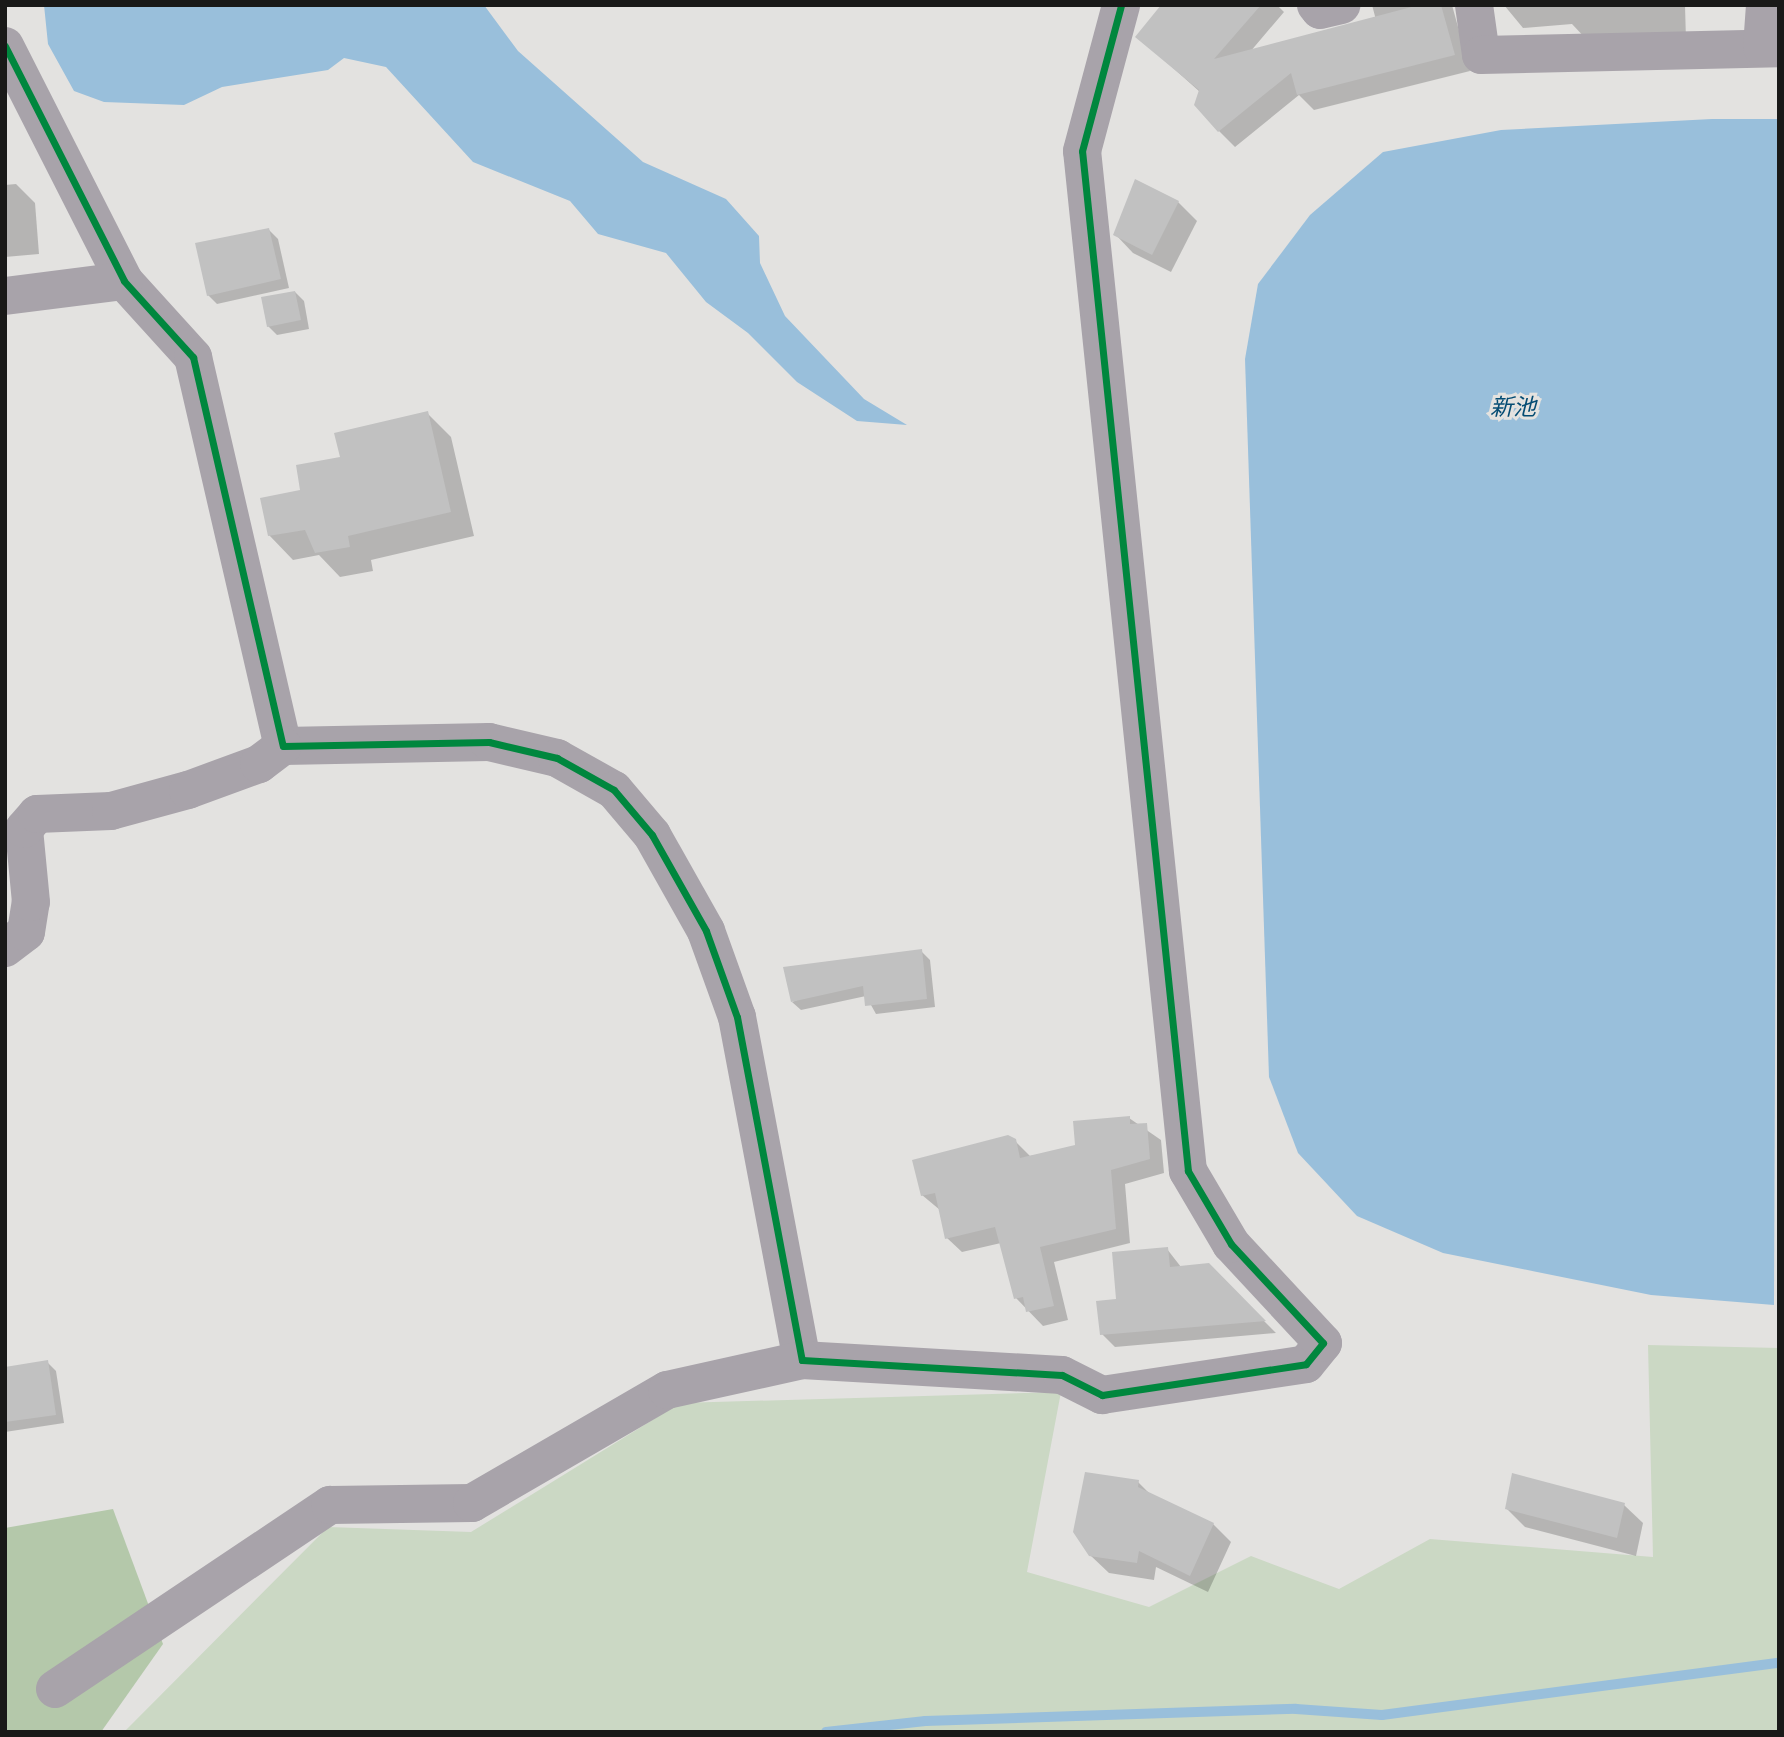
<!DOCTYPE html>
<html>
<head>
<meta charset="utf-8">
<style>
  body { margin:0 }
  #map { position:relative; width:1784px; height:1737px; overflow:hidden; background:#e3e2e0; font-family:"Space Grotesk","Noto Sans JP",sans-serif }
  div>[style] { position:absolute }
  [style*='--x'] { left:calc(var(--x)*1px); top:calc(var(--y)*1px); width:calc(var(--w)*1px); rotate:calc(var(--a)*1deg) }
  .green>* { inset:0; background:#cbd8c4 }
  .forest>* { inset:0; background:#b4c8aa }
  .water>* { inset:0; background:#99bfdb }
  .shadow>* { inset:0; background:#0003 }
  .stream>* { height:10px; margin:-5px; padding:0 5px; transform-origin:5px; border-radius:5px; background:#99bfdb }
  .building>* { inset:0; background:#c1c1c1 }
  .minor>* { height:38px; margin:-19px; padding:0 19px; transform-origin:19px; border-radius:19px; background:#a8a3aa }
  .cycleway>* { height:7px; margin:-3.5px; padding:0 3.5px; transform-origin:3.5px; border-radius:3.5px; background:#00873e }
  span { translate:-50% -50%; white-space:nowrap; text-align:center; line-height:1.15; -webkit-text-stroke:6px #e4e2df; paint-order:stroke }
  .water-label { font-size:23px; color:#054c73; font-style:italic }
  .frame { position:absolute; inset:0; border:7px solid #191918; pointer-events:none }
</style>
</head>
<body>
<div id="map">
  <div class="green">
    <div style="clip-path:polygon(1648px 1345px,1779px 1348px,1779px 1732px,124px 1732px,328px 1527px,471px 1532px,680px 1403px,1061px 1392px,1027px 1572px,1149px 1607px,1251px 1556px,1339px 1589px,1430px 1539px,1653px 1557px)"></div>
  </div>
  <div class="forest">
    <div style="clip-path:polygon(113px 1509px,163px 1644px,101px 1732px,5px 1732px,5px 1528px)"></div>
  </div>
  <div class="water">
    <div style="clip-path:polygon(44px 5px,484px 5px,518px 51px,643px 162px,726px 199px,759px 236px,760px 263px,785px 316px,864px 399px,907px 425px,857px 421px,797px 382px,748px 333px,706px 302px,666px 253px,598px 234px,570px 201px,473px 162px,386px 67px,344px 58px,328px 70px,222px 87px,184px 105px,104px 102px,74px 91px,48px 44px)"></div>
    <div style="clip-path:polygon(1712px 119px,1779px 119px,1774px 1305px,1651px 1295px,1443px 1253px,1357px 1216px,1298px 1153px,1269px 1077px,1245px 359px,1258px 284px,1310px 215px,1383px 152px,1501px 130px)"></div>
  </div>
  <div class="shadow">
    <div style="clip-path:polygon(1164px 5px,1277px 5px,1284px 12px,1250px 52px,1376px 20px,1372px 5px,1452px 5px,1470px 71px,1314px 110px,1299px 95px,1235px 147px,1219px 131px,1200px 92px,1154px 51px)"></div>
    <div style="clip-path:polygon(1504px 5px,1685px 5px,1686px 40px,1587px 40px,1572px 24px,1523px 28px)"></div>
    <div style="clip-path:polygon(16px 184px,35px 203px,39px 254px,5px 257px,5px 185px)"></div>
    <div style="clip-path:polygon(1178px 202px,1197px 221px,1171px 272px,1133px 253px,1115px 234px)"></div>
    <div style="clip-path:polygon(269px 230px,278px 239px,289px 288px,217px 304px,208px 295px)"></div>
    <div style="clip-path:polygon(295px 292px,304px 301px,309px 329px,277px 335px,268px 326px)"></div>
    <div style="clip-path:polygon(427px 413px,451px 437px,474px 536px,371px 560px,373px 571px,340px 577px,319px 555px,293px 560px,269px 535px,302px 491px,342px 458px)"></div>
    <div style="clip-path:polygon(921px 951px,930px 960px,935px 1007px,876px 1014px,866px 996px,801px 1010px,792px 1002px)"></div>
    <div style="clip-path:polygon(1129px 1118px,1161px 1140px,1164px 1173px,1125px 1184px,1130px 1243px,1054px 1262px,1068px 1320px,1043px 1326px,1016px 1298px,1001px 1243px,962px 1252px,947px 1238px,940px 1210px,922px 1195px,1015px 1141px,1030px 1156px,1077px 1147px)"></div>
    <div style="clip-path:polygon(1167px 1249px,1181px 1267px,1208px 1265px,1276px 1333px,1115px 1347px,1102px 1334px,1118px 1300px)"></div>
    <div style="clip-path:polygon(47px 1362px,56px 1371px,64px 1423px,5px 1432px,5px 1368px)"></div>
    <div style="clip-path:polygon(1513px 1475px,1624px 1505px,1643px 1523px,1636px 1556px,1525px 1527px,1506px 1508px)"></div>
    <div style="clip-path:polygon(1138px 1482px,1152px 1496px,1213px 1524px,1231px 1542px,1208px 1592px,1156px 1567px,1154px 1580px,1109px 1573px,1090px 1555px)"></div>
  </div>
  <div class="stream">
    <div style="--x:826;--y:1732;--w:100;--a:-6.3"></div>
    <div style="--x:925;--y:1721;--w:371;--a:-1.9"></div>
    <div style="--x:1296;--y:1709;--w:86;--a:4"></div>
    <div style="--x:1382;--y:1715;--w:400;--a:-7.5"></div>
  </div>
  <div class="building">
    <div style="clip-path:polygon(1161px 5px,1261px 5px,1214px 59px,1419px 5px,1441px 5px,1455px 55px,1297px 95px,1291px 73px,1218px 132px,1194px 105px,1199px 90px,1135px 37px)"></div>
    <div style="clip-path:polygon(1135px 179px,1179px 201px,1152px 255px,1113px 235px)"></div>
    <div style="clip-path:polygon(269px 228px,281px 279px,207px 296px,195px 243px)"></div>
    <div style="clip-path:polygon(295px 291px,301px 320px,267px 327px,261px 297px)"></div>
    <div style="clip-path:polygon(428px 411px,451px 512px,348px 536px,350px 547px,315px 553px,305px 530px,268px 536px,260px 498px,300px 490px,296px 465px,340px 457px,334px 433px)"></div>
    <div style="clip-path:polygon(922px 949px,927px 999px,865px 1006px,863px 986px,791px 1002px,783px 967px)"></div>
    <div style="clip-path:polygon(1130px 1116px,1130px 1124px,1147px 1123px,1150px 1159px,1111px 1170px,1116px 1229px,1040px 1247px,1054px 1306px,1026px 1312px,1023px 1297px,1014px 1299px,995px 1227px,945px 1239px,935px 1193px,921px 1196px,912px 1160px,1008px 1135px,1016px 1139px,1020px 1158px,1075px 1145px,1073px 1121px)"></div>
    <div style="clip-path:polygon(1168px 1247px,1170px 1267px,1209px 1263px,1266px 1321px,1100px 1335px,1096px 1301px,1116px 1299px,1112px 1252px)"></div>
    <div style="clip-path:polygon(48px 1360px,56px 1415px,5px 1422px,5px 1367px)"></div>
    <div style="clip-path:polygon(1085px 1472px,1139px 1480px,1138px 1487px,1214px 1523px,1190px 1576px,1139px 1551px,1137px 1563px,1089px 1556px,1073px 1532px)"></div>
    <div style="clip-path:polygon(1512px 1473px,1625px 1503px,1617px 1538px,1505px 1509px)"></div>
  </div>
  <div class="minor">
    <div style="--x:1316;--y:5;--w:6;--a:51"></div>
    <div style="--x:1320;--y:10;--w:22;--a:-13"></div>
    <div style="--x:1474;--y:5;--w:50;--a:82"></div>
    <div style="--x:1481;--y:55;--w:298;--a:-1.3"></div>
    <div style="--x:5;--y:46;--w:263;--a:63.1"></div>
    <div style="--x:124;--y:281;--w:103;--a:47.8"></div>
    <div style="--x:193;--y:357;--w:399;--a:77"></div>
    <div style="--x:283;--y:746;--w:206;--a:-1.1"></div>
    <div style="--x:489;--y:742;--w:70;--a:13.2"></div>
    <div style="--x:557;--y:758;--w:65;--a:29.3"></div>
    <div style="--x:614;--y:790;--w:59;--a:49.8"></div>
    <div style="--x:652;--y:835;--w:110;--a:60.6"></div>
    <div style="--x:706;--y:931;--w:91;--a:70.2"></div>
    <div style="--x:737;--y:1017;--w:349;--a:79.3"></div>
    <div style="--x:802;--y:1360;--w:260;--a:3.3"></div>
    <div style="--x:1062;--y:1375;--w:45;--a:26.6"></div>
    <div style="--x:1102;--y:1395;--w:206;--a:-8.6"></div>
    <div style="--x:1306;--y:1364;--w:27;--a:-51"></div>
    <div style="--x:1323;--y:1343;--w:135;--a:-132.9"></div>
    <div style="--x:1231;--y:1244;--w:85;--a:-120.5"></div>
    <div style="--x:1188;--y:1171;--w:1025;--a:-95.93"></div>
    <div style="--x:1082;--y:151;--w:151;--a:-75"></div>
    <div style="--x:1762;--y:47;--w:42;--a:-85.9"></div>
    <div style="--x:5;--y:296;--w:120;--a:-7.2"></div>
    <div style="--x:5;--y:948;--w:26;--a:-37"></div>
    <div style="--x:26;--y:932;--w:30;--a:-81"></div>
    <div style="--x:31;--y:902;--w:73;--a:-95.5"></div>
    <div style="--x:24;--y:829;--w:20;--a:-49"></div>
    <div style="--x:37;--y:814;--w:74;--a:-2.3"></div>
    <div style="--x:111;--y:811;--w:80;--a:-15.3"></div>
    <div style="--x:188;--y:790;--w:76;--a:-20.1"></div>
    <div style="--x:259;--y:764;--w:30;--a:-37"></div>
    <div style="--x:55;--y:1689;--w:331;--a:-33.8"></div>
    <div style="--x:330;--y:1505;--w:142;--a:-0.8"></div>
    <div style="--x:472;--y:1503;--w:225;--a:-30.1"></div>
    <div style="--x:667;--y:1390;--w:138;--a:-12.5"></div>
  </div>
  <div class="cycleway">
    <div style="--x:5;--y:46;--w:263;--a:63.1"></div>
    <div style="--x:124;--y:281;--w:103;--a:47.8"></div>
    <div style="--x:193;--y:357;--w:399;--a:77"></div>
    <div style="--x:283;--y:746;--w:206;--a:-1.1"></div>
    <div style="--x:489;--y:742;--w:70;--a:13.2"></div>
    <div style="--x:557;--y:758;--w:65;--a:29.3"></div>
    <div style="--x:614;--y:790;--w:59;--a:49.8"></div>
    <div style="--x:652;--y:835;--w:110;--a:60.6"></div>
    <div style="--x:706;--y:931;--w:91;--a:70.2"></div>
    <div style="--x:737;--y:1017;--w:349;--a:79.3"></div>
    <div style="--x:802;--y:1360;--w:260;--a:3.3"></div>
    <div style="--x:1062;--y:1375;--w:45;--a:26.6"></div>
    <div style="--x:1102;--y:1395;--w:206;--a:-8.6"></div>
    <div style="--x:1306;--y:1364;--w:27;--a:-51"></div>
    <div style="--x:1323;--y:1343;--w:135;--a:-132.9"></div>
    <div style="--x:1231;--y:1244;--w:85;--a:-120.5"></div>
    <div style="--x:1188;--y:1171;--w:1025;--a:-95.93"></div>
    <div style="--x:1082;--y:151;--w:151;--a:-75"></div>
  </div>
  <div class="water-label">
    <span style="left:1513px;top:407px">新池</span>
  </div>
  <div class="frame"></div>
</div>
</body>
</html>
